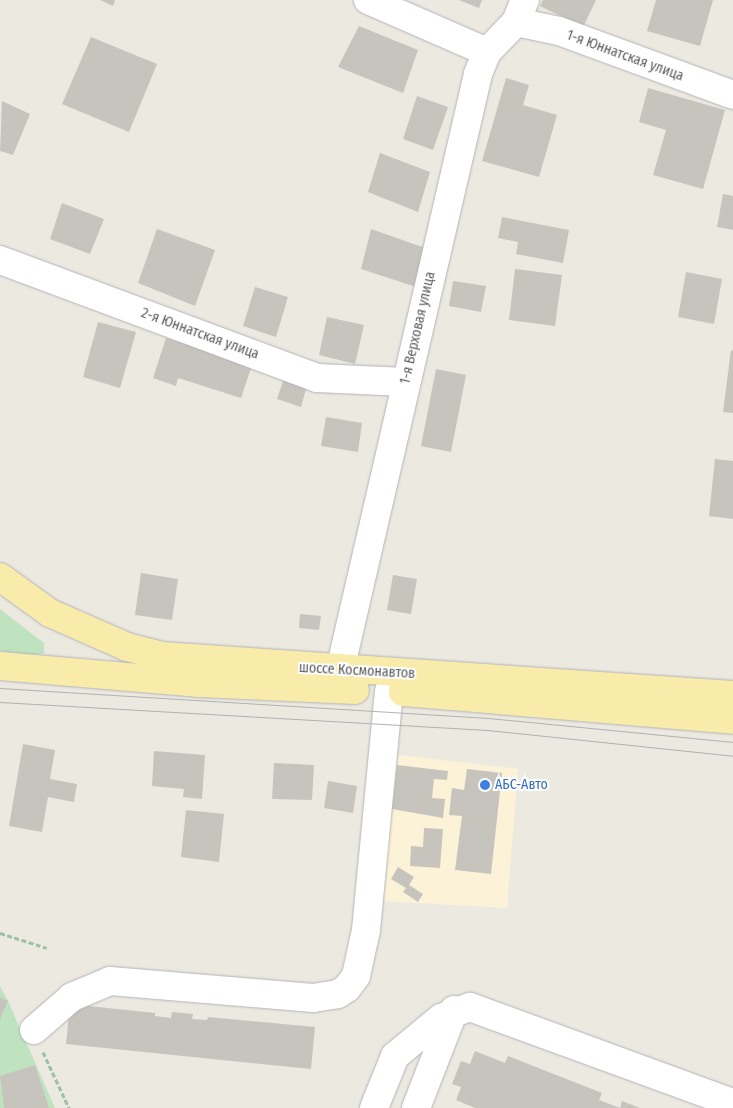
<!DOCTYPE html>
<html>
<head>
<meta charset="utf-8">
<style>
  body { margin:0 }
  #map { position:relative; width:733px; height:1108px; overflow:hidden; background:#ece9e1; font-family:"Fira Sans Condensed",sans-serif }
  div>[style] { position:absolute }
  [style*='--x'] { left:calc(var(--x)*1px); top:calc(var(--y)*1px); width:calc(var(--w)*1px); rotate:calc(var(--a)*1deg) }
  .commercial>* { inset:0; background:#fbf2d7 }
  .green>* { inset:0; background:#bfe2bf }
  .building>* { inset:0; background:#c7c4be }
  .path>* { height:3px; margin-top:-1.5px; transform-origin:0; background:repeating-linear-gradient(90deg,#99c2a4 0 5px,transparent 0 7.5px) }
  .roads { filter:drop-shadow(0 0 1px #b2b4b8) drop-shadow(0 0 1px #b2b4b8) }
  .minor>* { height:28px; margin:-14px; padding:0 14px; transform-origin:14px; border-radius:14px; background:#fff }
  .major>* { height:28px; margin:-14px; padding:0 14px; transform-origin:14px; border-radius:14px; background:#f9eba9 }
  .tram>* { height:1px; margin:-0.5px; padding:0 0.5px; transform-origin:0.5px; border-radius:0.5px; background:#b0b1b1 }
  .dots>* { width:14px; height:14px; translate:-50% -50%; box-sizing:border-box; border:2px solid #fff; border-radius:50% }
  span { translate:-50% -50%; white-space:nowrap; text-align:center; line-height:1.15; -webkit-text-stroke:4px #fff; paint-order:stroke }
  .street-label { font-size:14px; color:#5a5d61 }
  .shop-label { font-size:14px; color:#366cbe }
  .left { translate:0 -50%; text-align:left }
</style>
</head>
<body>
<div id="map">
  <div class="commercial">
    <div style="clip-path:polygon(392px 754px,518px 769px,507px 908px,382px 901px)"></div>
  </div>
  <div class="green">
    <div style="clip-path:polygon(0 609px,44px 643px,44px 653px,33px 655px,0 651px)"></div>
    <div style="clip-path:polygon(0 986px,8px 1001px,55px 1108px,0 1108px)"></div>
  </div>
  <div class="building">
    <div style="clip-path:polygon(100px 0,115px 0,113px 6px)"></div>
    <div style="clip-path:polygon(459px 0,482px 0,479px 8px)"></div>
    <div style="clip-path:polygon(543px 0,596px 0,583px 27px,540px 6px)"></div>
    <div style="clip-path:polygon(656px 0,713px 0,700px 46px,647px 31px)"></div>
    <div style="clip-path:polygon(359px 26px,418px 50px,403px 93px,338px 67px)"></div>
    <div style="clip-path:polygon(91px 37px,157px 64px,129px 132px,62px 104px)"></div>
    <div style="clip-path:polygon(506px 78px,529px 85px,523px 105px,557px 115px,539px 177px,482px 161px)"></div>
    <div style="clip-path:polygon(648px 88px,725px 110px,703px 189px,653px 175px,666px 130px,639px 122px)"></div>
    <div style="clip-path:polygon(417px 96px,448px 107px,433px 150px,403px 139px)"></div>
    <div style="clip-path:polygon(2px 101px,30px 114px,13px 155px,0 151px)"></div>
    <div style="clip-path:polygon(380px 153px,430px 172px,418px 212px,368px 192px)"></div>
    <div style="clip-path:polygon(723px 194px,733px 196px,733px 230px,717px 227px)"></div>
    <div style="clip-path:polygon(62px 203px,104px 219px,90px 254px,50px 239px)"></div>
    <div style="clip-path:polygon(502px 217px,569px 230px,563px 263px,516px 254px,518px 242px,498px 238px)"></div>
    <div style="clip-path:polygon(157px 229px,215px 250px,195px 306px,138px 283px)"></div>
    <div style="clip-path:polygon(371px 229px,428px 249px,416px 287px,361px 269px)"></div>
    <div style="clip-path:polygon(515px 269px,562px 275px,555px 326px,509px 320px)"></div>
    <div style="clip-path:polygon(686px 272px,722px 279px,714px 324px,678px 317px)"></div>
    <div style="clip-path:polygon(453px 281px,486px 286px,481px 312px,449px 306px)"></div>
    <div style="clip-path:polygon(255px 287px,288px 297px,276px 337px,243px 326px)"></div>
    <div style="clip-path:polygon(327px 317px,364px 325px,355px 364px,319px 355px)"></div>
    <div style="clip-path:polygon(98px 322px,136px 332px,120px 388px,83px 377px)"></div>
    <div style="clip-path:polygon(166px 338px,252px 365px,241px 398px,178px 378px,176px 386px,153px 378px)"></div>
    <div style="clip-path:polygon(731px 350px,733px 351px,733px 413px,723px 412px)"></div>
    <div style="clip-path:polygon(436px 369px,466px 375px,451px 452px,421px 446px)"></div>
    <div style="clip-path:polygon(285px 375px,308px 382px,301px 407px,277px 399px)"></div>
    <div style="clip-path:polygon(326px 417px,362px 423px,358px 452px,321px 446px)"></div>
    <div style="clip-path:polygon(715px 459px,733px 461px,733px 519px,709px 516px)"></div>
    <div style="clip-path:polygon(141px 573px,178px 579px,172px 620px,135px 615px)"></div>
    <div style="clip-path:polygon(393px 575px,417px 579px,411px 614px,387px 610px)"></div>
    <div style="clip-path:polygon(300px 614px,321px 616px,319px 630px,299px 628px)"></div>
    <div style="clip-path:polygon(23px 744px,55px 750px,50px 779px,77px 784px,74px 802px,48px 797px,42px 832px,9px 826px)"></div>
    <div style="clip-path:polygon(154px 751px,205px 755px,202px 799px,183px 797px,184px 789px,152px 786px)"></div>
    <div style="clip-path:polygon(274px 763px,314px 765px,312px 800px,272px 799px)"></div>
    <div style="clip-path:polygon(397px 765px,448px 771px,447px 780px,434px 779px,432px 798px,445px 799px,443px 818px,392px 809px)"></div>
    <div style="clip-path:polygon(467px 769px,502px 773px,491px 874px,455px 870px,462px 816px,449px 815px,452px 788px,464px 790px)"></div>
    <div style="clip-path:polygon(328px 781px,357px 786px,353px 813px,324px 808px)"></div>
    <div style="clip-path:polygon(186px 810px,224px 814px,219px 862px,181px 857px)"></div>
    <div style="clip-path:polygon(424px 828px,443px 829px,440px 868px,410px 866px,411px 846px,423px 847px)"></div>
    <div style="clip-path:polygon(398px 867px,414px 877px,409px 885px,423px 894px,418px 902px,403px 892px,406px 888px,391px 879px)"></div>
    <div style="clip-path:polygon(0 997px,8px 1001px,0 1019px)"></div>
    <div style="clip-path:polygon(70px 1004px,155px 1013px,155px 1016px,171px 1018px,172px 1012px,193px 1014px,192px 1019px,207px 1020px,208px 1017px,315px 1027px,311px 1069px,66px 1044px)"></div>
    <div style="clip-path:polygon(475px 1051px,505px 1063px,508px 1056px,602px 1093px,599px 1100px,620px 1108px,475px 1108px,456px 1100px,461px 1087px,452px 1084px,461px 1061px,470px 1064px)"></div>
    <div style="clip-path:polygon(35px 1065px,49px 1108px,4px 1108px,0 1076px)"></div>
    <div style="clip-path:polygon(622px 1101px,640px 1108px,620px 1108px)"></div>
  </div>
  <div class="path">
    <div style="--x:0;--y:933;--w:49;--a:17.7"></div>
    <div style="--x:43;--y:1052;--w:62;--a:65.1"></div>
  </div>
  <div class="roads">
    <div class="minor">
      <div style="--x:368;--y:0;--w:130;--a:23.6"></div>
      <div style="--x:516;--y:22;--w:44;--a:11.8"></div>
      <div style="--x:559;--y:31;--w:185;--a:20.2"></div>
      <div style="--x:0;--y:260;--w:338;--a:20.4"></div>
      <div style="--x:317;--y:378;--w:89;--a:2.6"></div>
      <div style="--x:340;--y:670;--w:612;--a:-76.96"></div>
      <div style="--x:478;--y:74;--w:24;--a:-68"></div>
      <div style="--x:487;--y:52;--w:42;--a:-46"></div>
      <div style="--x:516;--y:22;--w:24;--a:-68"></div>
      <div style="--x:34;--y:1030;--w:50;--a:-41"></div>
      <div style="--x:72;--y:997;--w:41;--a:-22.8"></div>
      <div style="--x:110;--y:981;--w:204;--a:4.8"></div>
      <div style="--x:313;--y:998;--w:25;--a:-9"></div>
      <div style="--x:338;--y:994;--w:11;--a:-34"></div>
      <div style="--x:347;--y:988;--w:15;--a:-53"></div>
      <div style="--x:356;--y:976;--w:47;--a:-77.7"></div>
      <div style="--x:366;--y:930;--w:240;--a:-84.5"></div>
      <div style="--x:374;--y:1108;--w:56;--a:-68"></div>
      <div style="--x:395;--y:1056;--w:60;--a:-39.6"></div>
      <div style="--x:441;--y:1018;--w:31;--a:-21"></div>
      <div style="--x:470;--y:1007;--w:280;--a:20.1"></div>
      <div style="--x:416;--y:1108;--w:105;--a:-68.8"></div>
    </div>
    <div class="major">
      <div style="--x:0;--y:577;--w:62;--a:35.8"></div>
      <div style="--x:50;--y:613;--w:84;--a:23.8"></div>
      <div style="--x:127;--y:647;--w:36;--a:14"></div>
      <div style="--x:162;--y:656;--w:572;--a:3.91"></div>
      <div style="--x:0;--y:666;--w:201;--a:4.9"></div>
      <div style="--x:200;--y:683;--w:155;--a:2.6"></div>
      <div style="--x:403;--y:692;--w:331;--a:4.8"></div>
    </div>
  </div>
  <div class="tram">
    <div style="--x:0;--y:688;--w:489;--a:3.5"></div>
    <div style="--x:488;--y:718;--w:246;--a:5.6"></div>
    <div style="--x:0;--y:702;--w:488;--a:3.3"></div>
    <div style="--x:487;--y:730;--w:247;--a:6"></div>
  </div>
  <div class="dots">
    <div style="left:485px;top:785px;background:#3f7fe0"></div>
  </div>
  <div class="street-label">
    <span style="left:625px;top:56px;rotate:20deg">1-я Юннатская улица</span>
    <span style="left:418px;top:328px;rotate:-77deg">1-я Верховая улица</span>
    <span style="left:200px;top:334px;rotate:20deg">2-я Юннатская улица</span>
    <span style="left:357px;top:671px;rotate:3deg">шоссе Космонавтов</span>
  </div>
  <div class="shop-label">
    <span class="left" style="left:495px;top:785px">АБС-Авто</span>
  </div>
</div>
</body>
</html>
